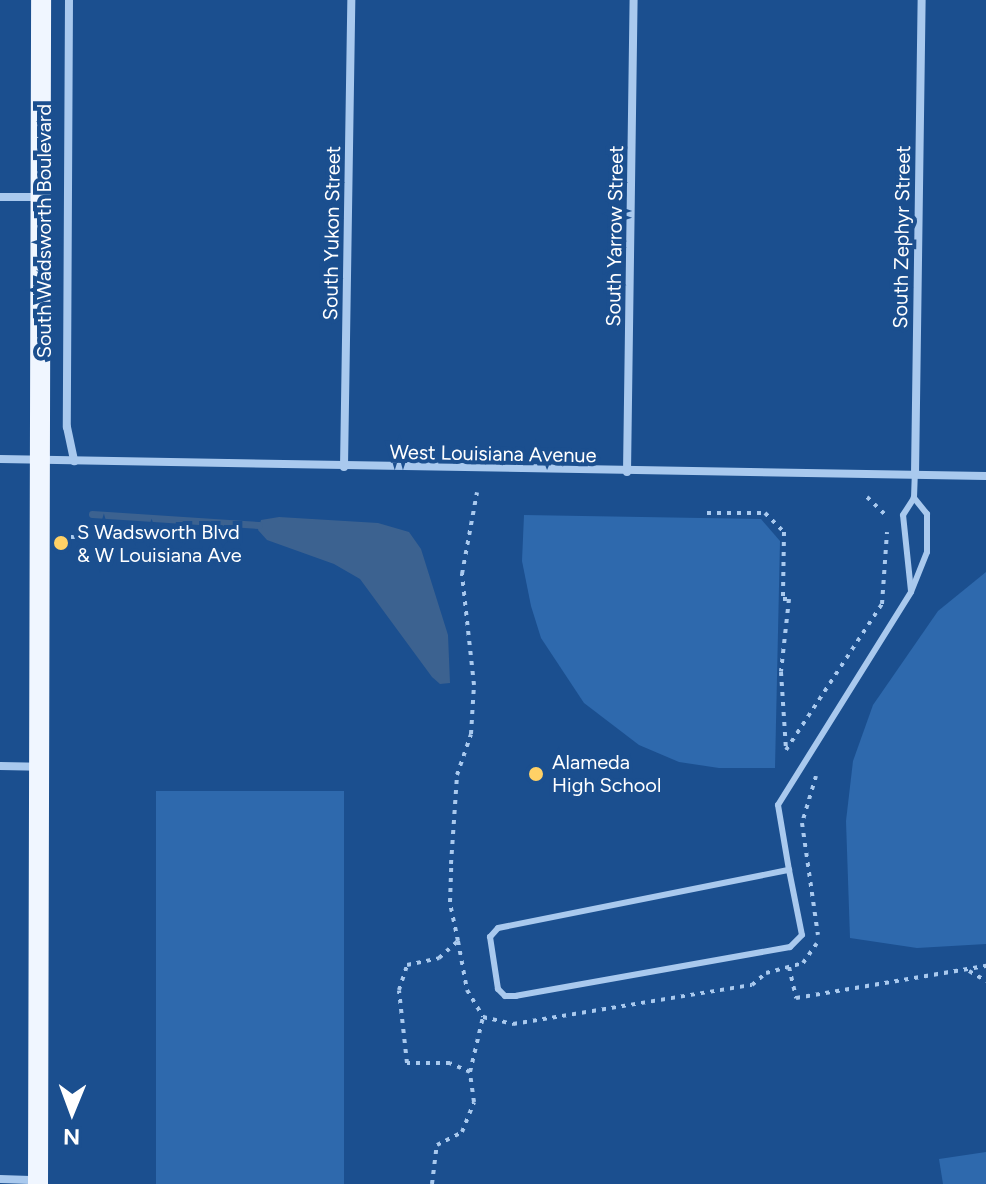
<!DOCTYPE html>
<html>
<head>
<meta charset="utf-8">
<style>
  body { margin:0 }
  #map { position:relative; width:986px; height:1184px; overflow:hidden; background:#1b4f8f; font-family:Figtree,sans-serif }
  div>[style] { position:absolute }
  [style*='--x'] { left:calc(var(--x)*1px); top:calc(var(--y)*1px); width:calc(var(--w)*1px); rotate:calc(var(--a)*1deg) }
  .green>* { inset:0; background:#2e69ad }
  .water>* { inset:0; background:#3c6290 }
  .stream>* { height:7px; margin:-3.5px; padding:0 3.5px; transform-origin:3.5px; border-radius:3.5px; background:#3c6290 }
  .path>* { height:4px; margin-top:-2px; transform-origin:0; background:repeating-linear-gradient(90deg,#a9c9ee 0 4px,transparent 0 10px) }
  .service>* { height:6px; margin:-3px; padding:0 3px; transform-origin:3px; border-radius:3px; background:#a9c9ee }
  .minor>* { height:8px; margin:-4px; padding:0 4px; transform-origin:4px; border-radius:4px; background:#a9c9ee }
  .primary>* { height:20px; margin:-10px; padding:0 10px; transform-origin:10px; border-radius:10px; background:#f0f6ff }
  .dots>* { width:22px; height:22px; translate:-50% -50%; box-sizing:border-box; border:4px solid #1b4f8f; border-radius:50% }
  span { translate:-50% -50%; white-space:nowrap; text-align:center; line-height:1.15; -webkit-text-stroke:8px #1b4f8f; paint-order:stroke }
  .street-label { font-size:20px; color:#fff }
  .poi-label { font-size:20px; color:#fff }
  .left { translate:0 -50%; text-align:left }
  .north { position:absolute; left:32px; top:1072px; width:80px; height:80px; -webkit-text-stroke:6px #1b4f8f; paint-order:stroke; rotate:181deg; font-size:22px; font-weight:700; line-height:32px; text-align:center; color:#fff }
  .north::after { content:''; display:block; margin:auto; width:28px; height:36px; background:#fff; clip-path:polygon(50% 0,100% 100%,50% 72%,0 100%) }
</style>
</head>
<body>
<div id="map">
  <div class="green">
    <div style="clip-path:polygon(524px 515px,761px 519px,780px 541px,775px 768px,719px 768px,679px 762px,639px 745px,584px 703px,541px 638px,531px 606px,522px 561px)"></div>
    <div style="clip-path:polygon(986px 572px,986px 944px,917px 948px,850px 938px,846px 821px,853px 761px,873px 705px,938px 611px)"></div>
    <div style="clip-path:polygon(156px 791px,344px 791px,344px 1184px,156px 1184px)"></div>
    <div style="clip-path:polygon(986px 1152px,986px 1184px,943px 1184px,939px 1159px)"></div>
  </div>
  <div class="water">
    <div style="clip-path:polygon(279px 517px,378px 523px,409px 532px,421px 549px,448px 635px,450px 683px,440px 684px,432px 677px,360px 579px,334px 564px,267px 540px,258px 530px,261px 520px)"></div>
  </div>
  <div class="stream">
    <div style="--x:92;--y:514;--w:167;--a:3.8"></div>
  </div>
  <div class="path">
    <div style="--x:867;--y:497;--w:28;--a:44"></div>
    <div style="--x:707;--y:513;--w:58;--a:0"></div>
    <div style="--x:765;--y:513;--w:27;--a:45"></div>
    <div style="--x:784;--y:532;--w:67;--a:90.9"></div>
    <div style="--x:783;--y:599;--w:6;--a:0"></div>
    <div style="--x:789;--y:599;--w:73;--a:96.3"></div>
    <div style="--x:781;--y:672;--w:78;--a:86.3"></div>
    <div style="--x:786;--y:750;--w:175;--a:-56.7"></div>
    <div style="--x:882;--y:604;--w:72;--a:-86"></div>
    <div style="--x:61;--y:537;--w:22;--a:0"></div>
    <div style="--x:816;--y:776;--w:49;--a:106.6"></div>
    <div style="--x:802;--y:823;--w:113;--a:81.9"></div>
    <div style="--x:458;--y:941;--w:40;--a:-102"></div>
    <div style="--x:450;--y:902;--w:38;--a:-88"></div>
    <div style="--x:451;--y:864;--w:89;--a:-86.1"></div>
    <div style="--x:457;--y:775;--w:43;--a:-71.1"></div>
    <div style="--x:471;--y:734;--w:49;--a:-86.5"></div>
    <div style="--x:474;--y:685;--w:112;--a:-96.2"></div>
    <div style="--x:462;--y:574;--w:83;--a:-79.6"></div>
    <div style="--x:789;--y:967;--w:32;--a:77"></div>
    <div style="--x:796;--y:998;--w:193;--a:-9.6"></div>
    <div style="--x:969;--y:971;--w:20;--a:30"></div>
    <div style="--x:470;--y:1072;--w:57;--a:-76.7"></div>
    <div style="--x:432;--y:1184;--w:39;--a:-83"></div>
    <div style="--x:437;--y:1145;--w:28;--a:-27"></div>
    <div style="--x:462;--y:1132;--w:32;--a:-68"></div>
    <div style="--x:474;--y:1102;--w:30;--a:-98"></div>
    <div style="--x:470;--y:1072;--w:22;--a:-156"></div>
    <div style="--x:450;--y:1063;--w:43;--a:180"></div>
    <div style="--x:407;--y:1063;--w:73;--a:-96.3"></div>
    <div style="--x:399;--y:990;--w:26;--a:-72"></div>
    <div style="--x:407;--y:965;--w:33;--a:-12"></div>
    <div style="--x:439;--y:958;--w:25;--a:-42"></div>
    <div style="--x:458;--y:941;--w:50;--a:79.6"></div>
    <div style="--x:467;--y:990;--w:31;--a:59"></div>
    <div style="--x:483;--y:1017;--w:31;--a:13"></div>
    <div style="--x:513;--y:1024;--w:242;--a:-9.3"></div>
    <div style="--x:752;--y:985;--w:18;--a:-41"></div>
    <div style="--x:766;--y:973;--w:38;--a:-15"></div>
    <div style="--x:803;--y:963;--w:24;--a:-55"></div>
  </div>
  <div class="service">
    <div style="--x:911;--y:591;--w:76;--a:-96"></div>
    <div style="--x:903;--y:515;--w:20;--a:-57"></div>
    <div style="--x:914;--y:498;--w:23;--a:-88"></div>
    <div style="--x:789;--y:870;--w:66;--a:78.7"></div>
    <div style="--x:802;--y:935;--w:17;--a:135"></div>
    <div style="--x:790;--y:947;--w:278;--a:169.9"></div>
    <div style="--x:516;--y:996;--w:11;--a:180"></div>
    <div style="--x:505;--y:996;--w:10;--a:-135"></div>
    <div style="--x:498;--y:989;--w:53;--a:-98.7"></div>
    <div style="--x:490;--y:937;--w:12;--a:-48"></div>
    <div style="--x:498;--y:928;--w:297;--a:-11.3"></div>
    <div style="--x:789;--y:870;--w:66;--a:-99.6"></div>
    <div style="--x:778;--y:805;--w:251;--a:-58"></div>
    <div style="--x:911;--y:592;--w:43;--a:-68.2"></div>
    <div style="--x:927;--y:552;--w:38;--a:-90"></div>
    <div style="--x:927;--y:514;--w:21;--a:-129"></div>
  </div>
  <div class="minor">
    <div style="--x:69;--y:0;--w:427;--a:90.3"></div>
    <div style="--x:67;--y:427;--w:35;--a:78"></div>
    <div style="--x:0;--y:197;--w:39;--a:0"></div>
    <div style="--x:0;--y:459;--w:986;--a:0.99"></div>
    <div style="--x:344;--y:467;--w:467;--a:-89.1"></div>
    <div style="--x:627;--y:472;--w:472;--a:-89.2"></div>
    <div style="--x:915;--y:475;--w:475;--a:-89.2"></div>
    <div style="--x:0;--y:766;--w:39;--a:1"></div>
    <div style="--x:0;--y:1179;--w:38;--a:2"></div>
  </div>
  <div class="primary">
    <div style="--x:38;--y:1184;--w:1184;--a:-89.85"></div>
  </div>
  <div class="dots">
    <div style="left:61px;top:543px;background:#ffd166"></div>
    <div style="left:536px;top:774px;background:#ffd166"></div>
  </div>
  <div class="street-label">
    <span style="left:44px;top:231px;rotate:-90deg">South Wadsworth Boulevard</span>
    <span style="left:332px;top:233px;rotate:-89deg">South Yukon Street</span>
    <span style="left:615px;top:236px;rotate:-89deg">South Yarrow Street</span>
    <span style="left:902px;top:237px;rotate:-89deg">South Zephyr Street</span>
    <span style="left:493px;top:454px;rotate:1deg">West Louisiana Avenue</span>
  </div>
  <div class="poi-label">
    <span class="left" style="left:77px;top:544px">S Wadsworth Blvd<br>&amp; W Louisiana Ave</span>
    <span class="left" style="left:552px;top:774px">Alameda<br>High School</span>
  </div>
  <div class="north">N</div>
</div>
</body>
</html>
